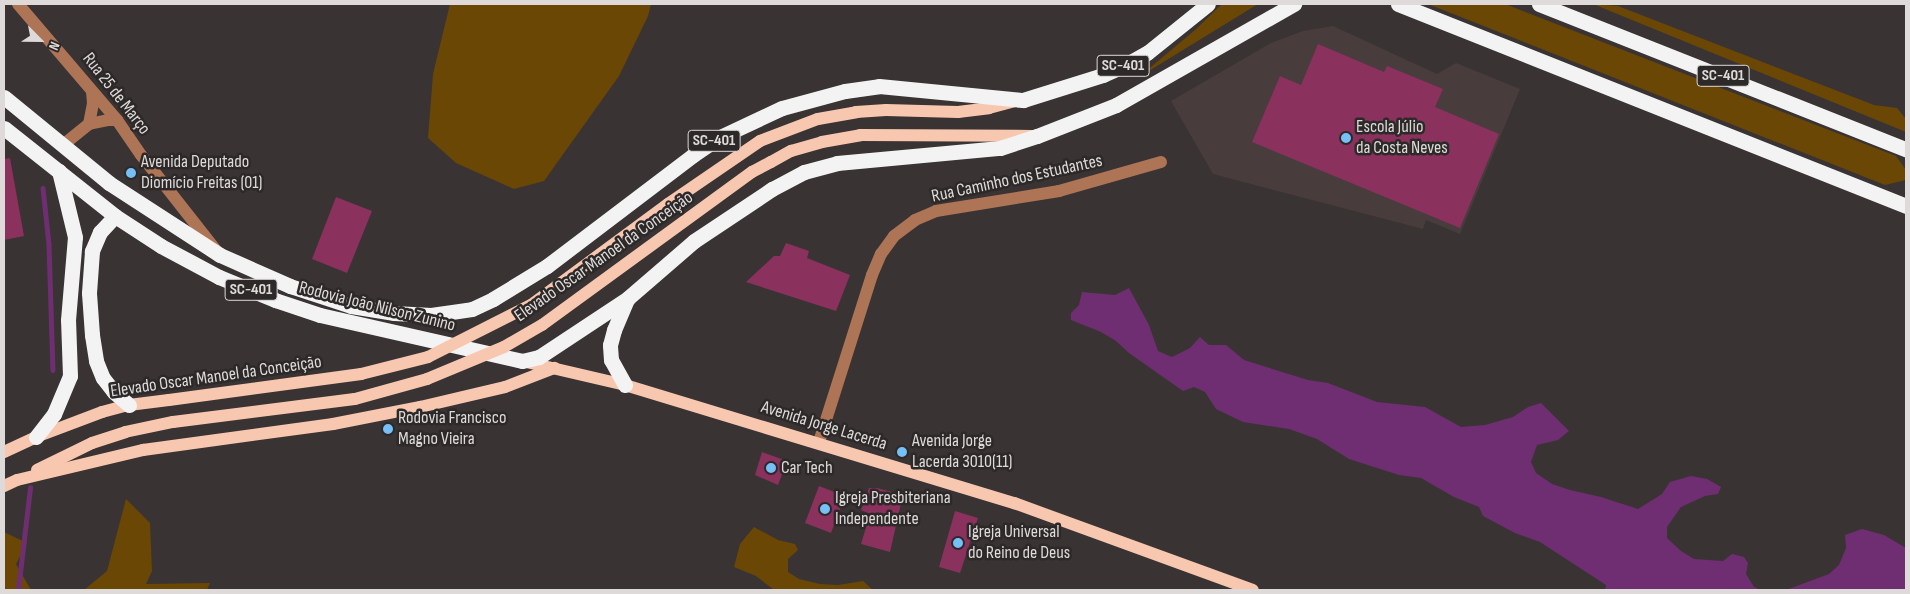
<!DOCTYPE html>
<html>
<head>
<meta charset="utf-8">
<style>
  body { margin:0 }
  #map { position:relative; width:1910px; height:594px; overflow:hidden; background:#393333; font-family:"Sofia Sans Condensed",sans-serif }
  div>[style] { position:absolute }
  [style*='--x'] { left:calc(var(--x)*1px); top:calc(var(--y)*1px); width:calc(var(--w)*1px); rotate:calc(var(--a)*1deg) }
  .built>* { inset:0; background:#493c3c }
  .green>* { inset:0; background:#6a4705 }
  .water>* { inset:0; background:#6f2e72 }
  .stream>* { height:4.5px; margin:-2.25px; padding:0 2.25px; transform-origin:2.25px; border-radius:2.25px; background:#6f2e72 }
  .building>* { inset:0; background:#8a315d }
  .minor>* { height:12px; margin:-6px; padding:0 6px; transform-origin:6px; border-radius:6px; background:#ae7456 }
  .major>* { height:12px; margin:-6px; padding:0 6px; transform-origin:6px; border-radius:6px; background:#f8c7af }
  .highway>* { height:15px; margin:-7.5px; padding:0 7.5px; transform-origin:7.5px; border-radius:7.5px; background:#f3f3f3 }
  .major-bridge>* { height:12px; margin:-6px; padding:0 6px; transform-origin:6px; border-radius:6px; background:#f8c7af }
  .dots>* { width:14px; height:14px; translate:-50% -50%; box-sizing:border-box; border:2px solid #2e2929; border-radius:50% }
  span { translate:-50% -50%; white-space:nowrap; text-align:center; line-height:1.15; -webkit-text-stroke:5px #2e2929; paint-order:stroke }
  .shield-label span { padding:1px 4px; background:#2e2929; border:1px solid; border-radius:4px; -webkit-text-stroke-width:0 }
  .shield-label { font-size:16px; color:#dedada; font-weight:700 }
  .street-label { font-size:18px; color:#dedada }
  .poi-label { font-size:18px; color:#dedada }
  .left { translate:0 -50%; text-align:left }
  .frame { position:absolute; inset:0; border:5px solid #dedada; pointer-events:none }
  .north { position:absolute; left:15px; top:15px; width:50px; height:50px; -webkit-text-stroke:4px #2e2929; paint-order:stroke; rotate:113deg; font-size:14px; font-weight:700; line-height:20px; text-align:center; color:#dedada }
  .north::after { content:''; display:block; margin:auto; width:18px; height:22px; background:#dedada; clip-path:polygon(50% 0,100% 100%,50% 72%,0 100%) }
</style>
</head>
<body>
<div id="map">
  <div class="built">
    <div style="clip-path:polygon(1333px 26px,1437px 74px,1456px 63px,1520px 89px,1460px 234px,1426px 220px,1423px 229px,1213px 174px,1171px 101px,1271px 43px,1303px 31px)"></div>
  </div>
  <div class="green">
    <div style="clip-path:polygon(450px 4px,651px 4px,648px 16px,619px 76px,544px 181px,514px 189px,456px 163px,428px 138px,433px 74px)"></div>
    <div style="clip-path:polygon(1222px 4px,1258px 4px,1139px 77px,1195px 30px)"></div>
    <div style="clip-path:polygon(1428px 4px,1505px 4px,1896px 156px,1906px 170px,1906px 180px,1885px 185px)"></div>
    <div style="clip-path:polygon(1593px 4px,1618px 6px,1874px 105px,1897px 108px,1906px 119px,1906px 132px)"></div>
    <div style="clip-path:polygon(126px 499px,150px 523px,152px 571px,146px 584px,210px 583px,207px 590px,84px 590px,107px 571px)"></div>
    <div style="clip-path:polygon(754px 527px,778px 540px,795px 544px,798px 550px,788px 559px,788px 572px,799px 579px,820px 584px,838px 585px,863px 581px,873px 590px,774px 590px,756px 576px,734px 567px,740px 544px)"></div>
    <div style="clip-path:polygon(4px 532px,27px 543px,16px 564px,31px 590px,4px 590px)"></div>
  </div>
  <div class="water">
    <div style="clip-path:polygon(1129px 288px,1149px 325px,1158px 351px,1172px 357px,1190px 348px,1200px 337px,1209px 345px,1226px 345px,1244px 360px,1308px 380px,1328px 383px,1377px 402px,1425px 407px,1461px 427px,1485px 425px,1513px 417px,1528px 407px,1541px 403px,1569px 431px,1558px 440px,1537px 445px,1531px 462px,1536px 473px,1552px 484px,1570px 490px,1601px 497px,1638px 509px,1662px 494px,1670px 482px,1691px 476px,1707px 479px,1721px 487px,1718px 494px,1705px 496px,1681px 507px,1667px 527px,1667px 538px,1681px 551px,1694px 559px,1723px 561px,1732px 554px,1744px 557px,1748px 563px,1746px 574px,1754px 587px,1761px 590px,1605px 590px,1606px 585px,1540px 542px,1515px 533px,1483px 516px,1479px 507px,1454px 497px,1421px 478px,1399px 475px,1349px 459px,1317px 439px,1289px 429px,1243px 422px,1216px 409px,1205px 392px,1194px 387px,1183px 391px,1129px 353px,1116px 341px,1101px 332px,1071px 320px,1071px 313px,1079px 305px,1082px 292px,1115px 295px)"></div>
    <div style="clip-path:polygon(1862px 529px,1884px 535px,1906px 548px,1906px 590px,1786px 590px,1829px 574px,1839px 565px,1846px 548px,1845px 535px)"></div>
  </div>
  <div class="stream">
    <div style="--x:43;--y:188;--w:56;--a:83.9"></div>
    <div style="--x:49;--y:244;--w:126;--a:88.2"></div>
    <div style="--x:18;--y:590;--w:103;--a:-83.3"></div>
  </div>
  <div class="building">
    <div style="clip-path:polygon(1318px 44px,1384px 72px,1387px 66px,1443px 89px,1435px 107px,1499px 134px,1460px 228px,1252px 142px,1280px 76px,1301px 85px)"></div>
    <div style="clip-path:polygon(10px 158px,24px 236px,4px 240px,4px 159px)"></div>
    <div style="clip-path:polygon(336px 197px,372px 211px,347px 273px,312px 259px)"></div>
    <div style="clip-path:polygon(786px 243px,809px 251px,807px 258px,850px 275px,836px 311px,746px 282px,774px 256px,780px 256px)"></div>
    <div style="clip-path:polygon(762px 452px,787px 461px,778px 485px,755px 475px)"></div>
    <div style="clip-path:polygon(819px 486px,845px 496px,831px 533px,805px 523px)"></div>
    <div style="clip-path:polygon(869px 488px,877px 488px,903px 495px,890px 552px,861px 544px,870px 514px,861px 510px)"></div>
    <div style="clip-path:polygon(955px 511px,978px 518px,960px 573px,939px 567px)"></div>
  </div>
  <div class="minor">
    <div style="--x:18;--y:4;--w:153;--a:49.5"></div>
    <div style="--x:117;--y:120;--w:42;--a:55.6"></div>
    <div style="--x:141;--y:155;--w:120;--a:51.8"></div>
    <div style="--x:89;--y:124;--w:21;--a:-79"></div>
    <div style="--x:93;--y:103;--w:11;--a:-95"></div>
    <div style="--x:63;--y:145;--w:33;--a:-39"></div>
    <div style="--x:89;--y:124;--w:19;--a:-12"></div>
    <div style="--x:108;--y:120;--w:9;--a:0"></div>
    <div style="--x:819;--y:442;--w:175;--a:-72.4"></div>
    <div style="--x:872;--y:275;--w:23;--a:-67"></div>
    <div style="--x:881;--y:254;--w:22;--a:-54"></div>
    <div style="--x:894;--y:236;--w:26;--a:-37"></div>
    <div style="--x:915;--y:220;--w:23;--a:-23"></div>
    <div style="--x:936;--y:211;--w:125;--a:-9.2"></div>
    <div style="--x:1059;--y:191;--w:106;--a:-15.9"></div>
  </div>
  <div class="major">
    <div style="--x:856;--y:112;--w:30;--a:-4"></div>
    <div style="--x:886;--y:110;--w:72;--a:1.6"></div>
    <div style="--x:958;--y:112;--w:31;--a:-7"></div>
    <div style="--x:989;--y:108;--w:28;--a:-15"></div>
    <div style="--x:860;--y:135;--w:172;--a:0.3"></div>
    <div style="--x:522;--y:361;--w:106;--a:13.1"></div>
    <div style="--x:625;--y:385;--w:407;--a:16.9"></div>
    <div style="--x:1014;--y:503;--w:254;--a:20"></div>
    <div style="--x:4;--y:452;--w:35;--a:-25"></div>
    <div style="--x:36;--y:437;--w:71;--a:-20.7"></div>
    <div style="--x:102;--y:412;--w:28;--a:-15"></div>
    <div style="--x:129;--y:405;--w:40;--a:-7.1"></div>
    <div style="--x:37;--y:470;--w:61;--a:-26.1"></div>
    <div style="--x:92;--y:443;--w:35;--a:-18"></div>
    <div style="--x:125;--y:432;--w:49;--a:-11.8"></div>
    <div style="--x:4;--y:486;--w:14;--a:-25"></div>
    <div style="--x:17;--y:480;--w:130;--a:-13.4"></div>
    <div style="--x:143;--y:450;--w:192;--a:-7.8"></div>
    <div style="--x:333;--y:424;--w:89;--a:-11.1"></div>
    <div style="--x:420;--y:407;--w:87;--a:-13.2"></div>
    <div style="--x:505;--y:387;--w:53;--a:-21.2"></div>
  </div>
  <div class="highway">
    <div style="--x:1398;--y:4;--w:547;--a:21.68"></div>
    <div style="--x:1539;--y:4;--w:395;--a:21.6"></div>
    <div style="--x:4;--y:97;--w:136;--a:39.3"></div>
    <div style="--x:109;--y:183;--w:132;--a:33"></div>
    <div style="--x:220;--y:255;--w:77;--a:23.9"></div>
    <div style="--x:290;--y:286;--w:64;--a:18.2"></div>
    <div style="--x:351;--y:306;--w:44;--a:9.2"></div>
    <div style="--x:394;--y:313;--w:37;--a:3"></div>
    <div style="--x:431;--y:315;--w:41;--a:-8.3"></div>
    <div style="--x:472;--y:309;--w:23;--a:-25"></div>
    <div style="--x:493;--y:299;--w:63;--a:-31.4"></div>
    <div style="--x:547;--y:266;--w:183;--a:-37.2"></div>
    <div style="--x:693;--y:155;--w:32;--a:-34"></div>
    <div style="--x:720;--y:137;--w:68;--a:-25.1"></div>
    <div style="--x:782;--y:108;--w:65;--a:-15.1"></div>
    <div style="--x:845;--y:91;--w:34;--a:-8"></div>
    <div style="--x:879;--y:86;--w:145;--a:5.6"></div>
    <div style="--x:1023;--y:100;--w:84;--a:-17.4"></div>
    <div style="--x:1103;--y:75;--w:24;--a:-24"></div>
    <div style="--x:1125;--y:65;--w:25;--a:-29"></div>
    <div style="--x:1147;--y:53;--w:78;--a:-38.8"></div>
    <div style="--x:4;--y:128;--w:142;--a:38.4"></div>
    <div style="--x:115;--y:216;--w:55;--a:33.1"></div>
    <div style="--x:161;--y:246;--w:66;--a:28.1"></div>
    <div style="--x:219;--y:277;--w:61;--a:22.3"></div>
    <div style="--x:275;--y:300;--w:47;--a:18.4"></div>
    <div style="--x:320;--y:315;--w:207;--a:12.8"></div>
    <div style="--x:522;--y:361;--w:17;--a:-13"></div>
    <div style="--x:539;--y:357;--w:107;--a:-33.5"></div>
    <div style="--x:628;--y:298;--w:87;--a:-40.8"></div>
    <div style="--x:694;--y:241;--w:94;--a:-33.7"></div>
    <div style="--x:772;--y:189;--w:36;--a:-28"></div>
    <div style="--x:804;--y:172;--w:34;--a:-15"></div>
    <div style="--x:837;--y:163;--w:164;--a:-5.3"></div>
    <div style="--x:1000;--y:148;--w:39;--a:-18"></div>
    <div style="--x:1037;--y:136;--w:85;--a:-21.4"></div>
    <div style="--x:1116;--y:105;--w:205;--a:-29.6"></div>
    <div style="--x:115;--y:216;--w:22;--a:133"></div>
    <div style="--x:100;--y:232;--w:21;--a:113"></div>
    <div style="--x:92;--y:251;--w:42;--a:94.1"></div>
    <div style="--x:89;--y:293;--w:42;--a:85.9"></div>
    <div style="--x:92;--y:335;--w:26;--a:81"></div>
    <div style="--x:96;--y:361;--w:18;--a:68"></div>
    <div style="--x:103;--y:378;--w:18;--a:52"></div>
    <div style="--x:114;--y:392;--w:20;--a:41"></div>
    <div style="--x:625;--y:385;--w:29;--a:-119"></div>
    <div style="--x:611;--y:360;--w:15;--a:-94"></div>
    <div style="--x:610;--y:345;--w:16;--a:-75"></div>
    <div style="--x:614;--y:330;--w:33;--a:-67"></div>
    <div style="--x:36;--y:437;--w:29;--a:-52"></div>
    <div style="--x:54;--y:414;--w:41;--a:-67.2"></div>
    <div style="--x:70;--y:376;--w:56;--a:-92"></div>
    <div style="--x:68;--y:320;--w:83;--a:-85.2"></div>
    <div style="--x:75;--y:237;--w:68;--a:-103.6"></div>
  </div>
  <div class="major-bridge">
    <div style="--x:169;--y:400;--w:194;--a:-7.7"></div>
    <div style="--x:361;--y:374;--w:69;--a:-14.2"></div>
    <div style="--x:428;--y:357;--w:115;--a:-26.8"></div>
    <div style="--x:531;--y:305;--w:170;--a:-36.4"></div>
    <div style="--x:668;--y:204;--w:112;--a:-34.4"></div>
    <div style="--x:760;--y:141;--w:62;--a:-20.8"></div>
    <div style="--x:818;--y:119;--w:39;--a:-10"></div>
    <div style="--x:173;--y:422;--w:183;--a:-7.2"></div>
    <div style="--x:355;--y:399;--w:75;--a:-15.5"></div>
    <div style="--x:427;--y:379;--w:83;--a:-22.6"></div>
    <div style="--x:504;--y:347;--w:44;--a:-30.1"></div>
    <div style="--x:542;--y:325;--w:260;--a:-36.1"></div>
    <div style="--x:752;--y:172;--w:21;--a:-28"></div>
    <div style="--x:771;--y:162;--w:23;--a:-29"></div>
    <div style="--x:791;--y:151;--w:32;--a:-16"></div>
    <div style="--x:822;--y:142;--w:39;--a:-10"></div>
  </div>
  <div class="dots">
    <div style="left:1346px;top:138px;background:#77bff7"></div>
    <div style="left:131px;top:173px;background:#77bff7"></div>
    <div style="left:388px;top:429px;background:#77bff7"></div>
    <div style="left:902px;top:452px;background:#77bff7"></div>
    <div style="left:771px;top:468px;background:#77bff7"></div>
    <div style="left:825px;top:509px;background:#77bff7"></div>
    <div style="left:958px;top:543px;background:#77bff7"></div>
  </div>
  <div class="shield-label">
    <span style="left:1123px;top:66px">SC-401</span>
    <span style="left:1723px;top:76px">SC-401</span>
    <span style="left:714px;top:141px">SC-401</span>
    <span style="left:251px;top:290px">SC-401</span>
  </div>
  <div class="street-label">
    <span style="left:116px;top:94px;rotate:52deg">Rua 25 de Março</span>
    <span style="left:1017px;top:179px;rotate:-12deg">Rua Caminho dos Estudantes</span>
    <span style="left:604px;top:257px;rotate:-35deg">Elevado Oscar Manoel da Conceição</span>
    <span style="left:377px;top:307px;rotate:14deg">Rodovia João Nilson Zunino</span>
    <span style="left:216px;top:377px;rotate:-8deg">Elevado Oscar Manoel da Conceição</span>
    <span style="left:824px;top:426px;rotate:17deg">Avenida Jorge Lacerda</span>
  </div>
  <div class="poi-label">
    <span class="left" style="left:1356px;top:138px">Escola Júlio<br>da Costa Neves</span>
    <span class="left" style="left:141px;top:173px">Avenida Deputado<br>Diomício Freitas (01)</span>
    <span class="left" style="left:398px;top:429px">Rodovia Francisco<br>Magno Vieira</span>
    <span class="left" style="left:912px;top:452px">Avenida Jorge<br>Lacerda 3010(11)</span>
    <span class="left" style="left:781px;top:468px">Car Tech</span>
    <span class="left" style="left:835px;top:509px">Igreja Presbiteriana<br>Independente</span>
    <span class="left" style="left:968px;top:543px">Igreja Universal<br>do Reino de Deus</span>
  </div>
  <div class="frame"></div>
  <div class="north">N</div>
</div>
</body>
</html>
